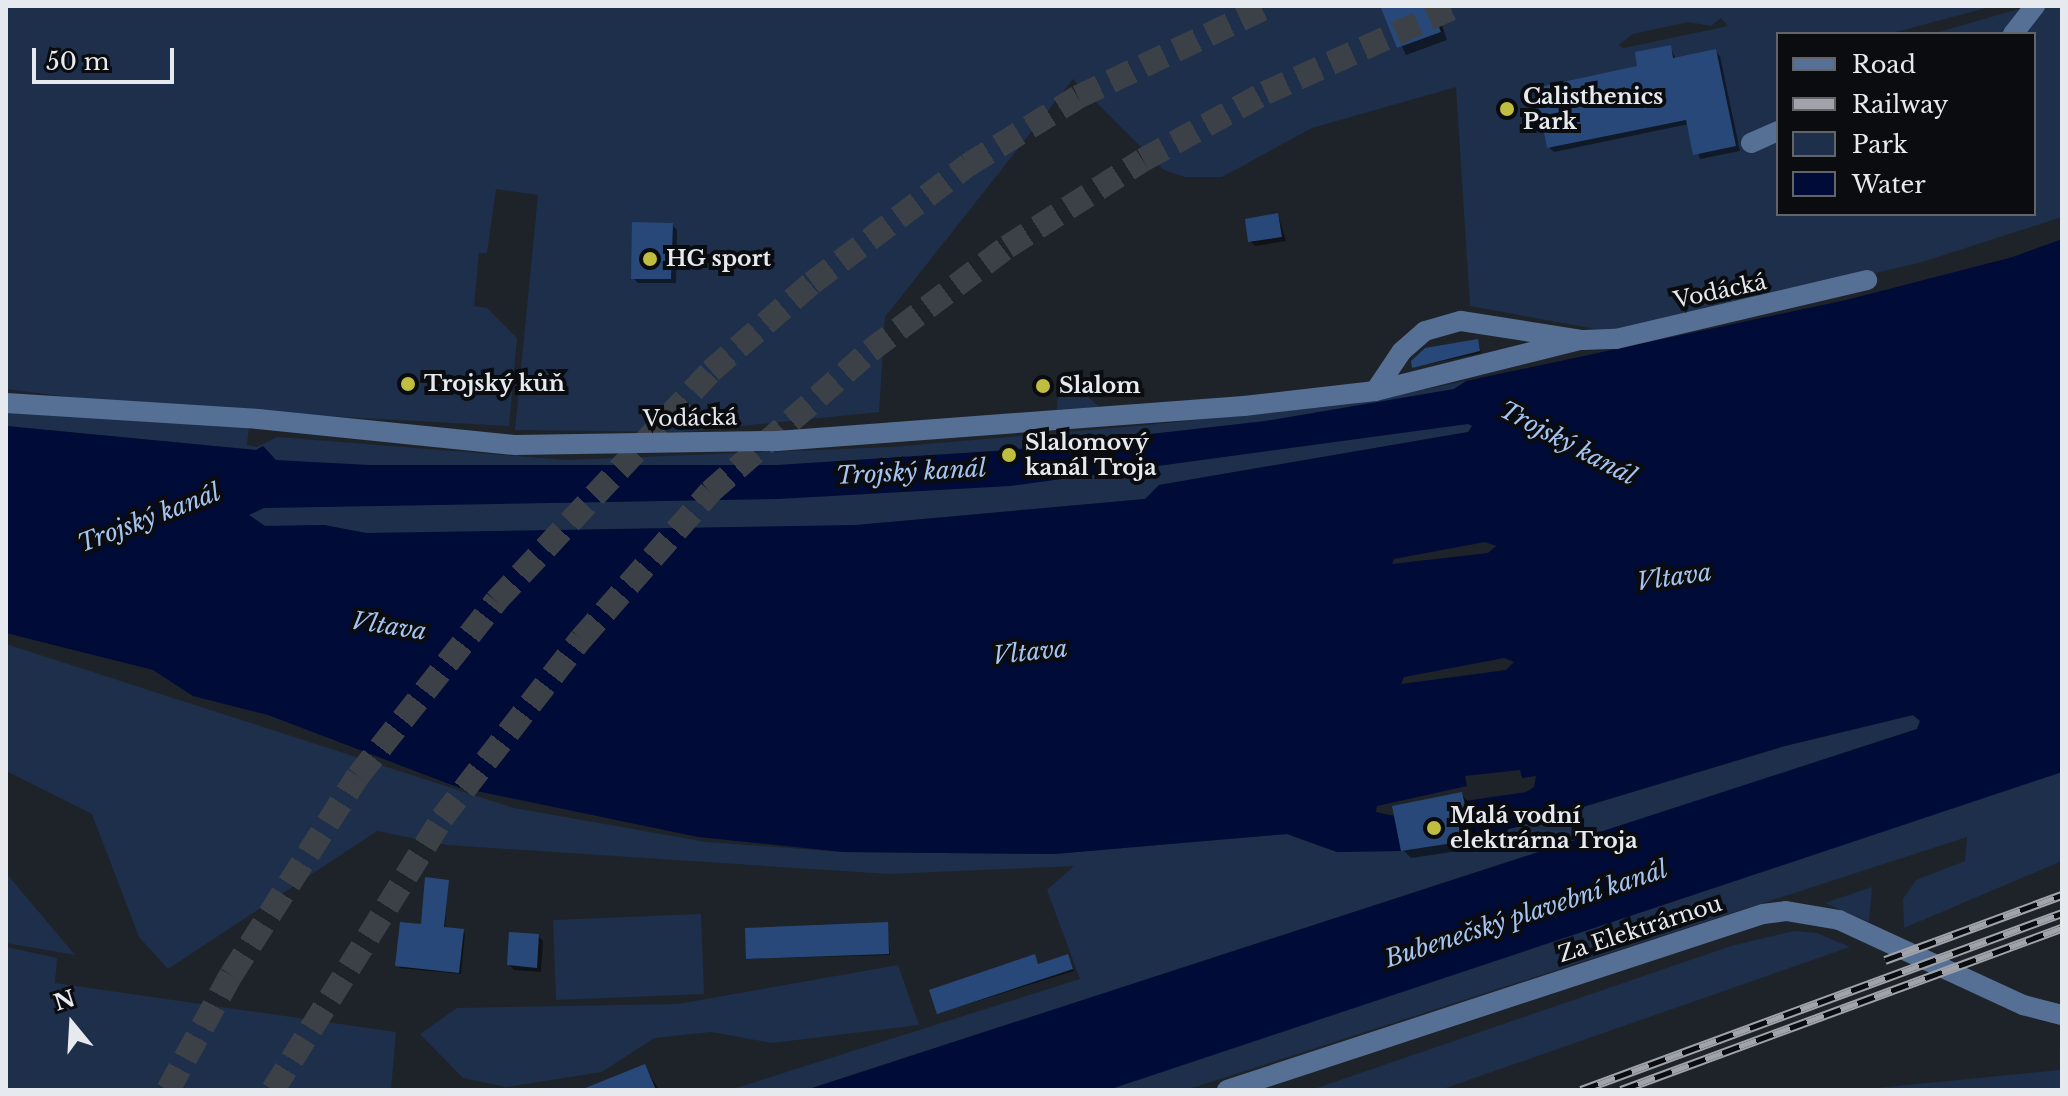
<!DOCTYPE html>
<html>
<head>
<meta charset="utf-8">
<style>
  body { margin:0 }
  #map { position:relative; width:2068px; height:1096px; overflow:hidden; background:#1e232a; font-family:"Libre Baskerville",serif }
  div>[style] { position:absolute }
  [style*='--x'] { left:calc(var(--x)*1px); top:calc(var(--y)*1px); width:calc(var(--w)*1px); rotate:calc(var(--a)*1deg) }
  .green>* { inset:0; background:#1d2f4a }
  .water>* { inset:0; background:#000b37 }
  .shadow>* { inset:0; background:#0007 }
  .building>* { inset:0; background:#284879 }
  .highway-tunnel>* { height:24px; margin-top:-12px; transform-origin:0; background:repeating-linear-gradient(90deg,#3c4147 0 24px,transparent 0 36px) }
  .minor>* { height:20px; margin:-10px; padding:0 10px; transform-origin:10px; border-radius:10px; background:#566f95 }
  .rail>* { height:9px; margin-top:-4.5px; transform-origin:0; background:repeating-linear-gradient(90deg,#0a0c0f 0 18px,#a0a3a9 0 36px); box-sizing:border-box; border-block:2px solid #a0a3a9 }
  .dots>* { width:22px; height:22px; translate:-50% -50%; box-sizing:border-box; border:4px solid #0a0c0f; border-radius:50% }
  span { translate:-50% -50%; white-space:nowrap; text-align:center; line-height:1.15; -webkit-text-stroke:8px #0a0c0f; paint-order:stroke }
  .poi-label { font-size:22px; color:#e6e9ee; font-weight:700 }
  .left { translate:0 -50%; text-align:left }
  .street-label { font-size:22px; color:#e6e9ee }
  .water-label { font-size:24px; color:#a6c4f1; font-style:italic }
  .frame { position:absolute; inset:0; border:8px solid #e6e9ee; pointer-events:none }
  .legend { position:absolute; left:1776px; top:32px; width:260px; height:184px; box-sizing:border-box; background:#0a0c0f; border:2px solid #626468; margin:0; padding:10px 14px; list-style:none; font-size:24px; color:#e6e9ee }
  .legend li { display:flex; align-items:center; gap:16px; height:40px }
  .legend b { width:40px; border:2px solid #626468 }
  .north { position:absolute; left:32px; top:984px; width:80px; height:80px; -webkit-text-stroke:6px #0a0c0f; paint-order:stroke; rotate:342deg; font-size:22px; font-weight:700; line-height:32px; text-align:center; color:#e6e9ee }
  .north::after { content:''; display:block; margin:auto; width:28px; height:36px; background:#e6e9ee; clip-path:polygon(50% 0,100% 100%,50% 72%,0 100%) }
  .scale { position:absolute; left:32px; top:48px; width:142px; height:36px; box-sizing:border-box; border:4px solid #e6e9ee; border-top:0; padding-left:10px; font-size:24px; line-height:28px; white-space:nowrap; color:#e6e9ee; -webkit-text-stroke:6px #0a0c0f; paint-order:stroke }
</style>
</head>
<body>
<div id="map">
  <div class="green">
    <div style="clip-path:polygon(evenodd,6px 6px,1380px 6px,1397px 48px,1444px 31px,1435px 6px,1994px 6px,1888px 34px,1778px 34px,1778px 214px,2034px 214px,2034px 34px,1932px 34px,2029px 6px,2062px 6px,2062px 217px,1919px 263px,1629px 329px,1601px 330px,1470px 306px,1456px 87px,1312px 128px,1222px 177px,1185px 177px,1164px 170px,1073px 79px,885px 317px,879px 412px,682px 432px,515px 430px,538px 195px,496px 189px,487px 253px,479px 253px,474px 306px,487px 308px,517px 338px,509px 426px,140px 406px,6px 389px,6px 6px,1721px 18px,1728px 26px,1624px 48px,1618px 45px,1633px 34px,1688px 22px,1711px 26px,1721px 18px)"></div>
    <div style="clip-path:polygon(1059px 372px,1101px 408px,1057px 409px)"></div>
    <div style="clip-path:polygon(1466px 381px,1462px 388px,1473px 426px,1468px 432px,1159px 485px,1145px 499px,856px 525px,645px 532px,366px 533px,324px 525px,265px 526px,248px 515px,256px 450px,6px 426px,6px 404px,249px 426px,247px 445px,257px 447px,277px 437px,567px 460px,891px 447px,1137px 426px,1354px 404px)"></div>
    <div style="clip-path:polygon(6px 644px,514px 808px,706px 842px,843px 852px,1054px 854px,1287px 834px,1337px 852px,1401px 851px,1473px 840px,1785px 746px,1913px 715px,1920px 721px,1917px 729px,806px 1090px,730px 1090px,1080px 979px,1047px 890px,1074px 866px,889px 874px,447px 845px,377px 831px,168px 969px,139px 937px,92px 814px,6px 771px)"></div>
    <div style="clip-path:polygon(2062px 772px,2062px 861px,1904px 928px,1903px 899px,1916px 880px,1965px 861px,1967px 837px,1186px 1090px,1108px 1090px)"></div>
    <div style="clip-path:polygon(6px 873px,75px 955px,6px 943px)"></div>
    <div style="clip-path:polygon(1872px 887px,1869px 922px,1825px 903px)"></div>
    <div style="clip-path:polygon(701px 914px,704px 994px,556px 1000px,553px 920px)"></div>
    <div style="clip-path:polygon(1794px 931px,1817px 933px,1850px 947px,1440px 1090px,1311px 1090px,1731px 946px)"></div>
    <div style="clip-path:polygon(6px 947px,57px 958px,55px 983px,396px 1032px,391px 1090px,6px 1090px)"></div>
    <div style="clip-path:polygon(898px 965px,919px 1025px,772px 1043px,711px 1032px,654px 1038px,602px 1072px,506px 1087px,463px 1078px,420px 1034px,457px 1008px,678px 1004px)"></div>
    <div style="clip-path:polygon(2059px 1044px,2062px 1090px,1857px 1090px,2060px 1070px)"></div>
  </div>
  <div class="water">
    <div style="clip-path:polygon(evenodd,2062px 239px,2062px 772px,1108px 1090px,806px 1090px,1917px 729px,1920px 721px,1913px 715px,1785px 746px,1473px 840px,1465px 801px,1526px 792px,1534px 787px,1536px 776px,1522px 778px,1520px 770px,1465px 776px,1467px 786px,1377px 806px,1376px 812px,1395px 816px,1401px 851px,1337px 852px,1287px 834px,1054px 854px,843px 852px,698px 837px,457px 787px,268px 715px,193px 696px,153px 670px,6px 633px,6px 426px,256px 450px,263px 446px,276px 460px,369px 465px,777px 465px,1009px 450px,1265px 421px,1454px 389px,1466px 381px,1846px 300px,2013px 257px,2062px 239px,1468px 424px,1472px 426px,1468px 432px,1159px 485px,1145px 499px,856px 525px,366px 533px,324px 525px,265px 526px,249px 515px,264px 508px,778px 499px,1010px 486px,1468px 424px,2062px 239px,1485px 542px,1496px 546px,1488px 553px,1392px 564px,1394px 559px,1485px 542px,2062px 239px,1504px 658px,1514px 662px,1506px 670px,1401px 684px,1404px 677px,1504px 658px)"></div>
  </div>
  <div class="shadow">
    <div style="clip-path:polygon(1383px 6px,1435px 6px,1447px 40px,1406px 55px)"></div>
    <div style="clip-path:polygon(1670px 47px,1676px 59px,1715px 51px,1720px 56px,1740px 151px,1700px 159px,1689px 124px,1554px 152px,1549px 147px)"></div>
    <div style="clip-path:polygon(1278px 215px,1286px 241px,1255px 246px,1250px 241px)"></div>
    <div style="clip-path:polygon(672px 225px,677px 230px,676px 283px,638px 283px,633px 278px)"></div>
    <div style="clip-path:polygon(1478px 341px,1481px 353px,1414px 367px)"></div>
    <div style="clip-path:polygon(1461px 794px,1469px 802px,1479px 848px,1411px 858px,1403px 850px)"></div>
    <div style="clip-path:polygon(448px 882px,445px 929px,465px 933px,461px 974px,399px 968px)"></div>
    <div style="clip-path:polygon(887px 924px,890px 955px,748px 959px)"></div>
    <div style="clip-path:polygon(538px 936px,543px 941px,541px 972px,514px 970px,509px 965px)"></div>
    <div style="clip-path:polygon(1068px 956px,1074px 971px,939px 1013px,1034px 957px,1039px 966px)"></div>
    <div style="clip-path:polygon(645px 1067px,659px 1090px,595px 1090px)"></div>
  </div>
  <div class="building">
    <div style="clip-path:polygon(1380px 6px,1431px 6px,1441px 32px,1397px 48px)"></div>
    <div style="clip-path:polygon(1671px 45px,1673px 58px,1716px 49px,1736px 146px,1693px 155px,1686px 120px,1547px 148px,1535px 88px,1637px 66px,1635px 52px)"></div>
    <div style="clip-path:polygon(1278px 213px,1282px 237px,1248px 242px,1245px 219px)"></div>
    <div style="clip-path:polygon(632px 222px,673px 223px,671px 279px,631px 279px)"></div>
    <div style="clip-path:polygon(1478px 339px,1480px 351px,1412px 368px,1411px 361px,1425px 348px)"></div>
    <div style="clip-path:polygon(1462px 792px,1473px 840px,1401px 851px,1392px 806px)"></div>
    <div style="clip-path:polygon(425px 877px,449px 880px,444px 927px,464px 929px,459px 973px,395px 966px,400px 922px,421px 924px)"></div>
    <div style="clip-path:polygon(888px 922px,889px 954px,746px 959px,745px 928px)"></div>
    <div style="clip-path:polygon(509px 932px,539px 934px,537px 968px,507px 965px)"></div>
    <div style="clip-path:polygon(1035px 954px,1038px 964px,1068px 954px,1073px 969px,937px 1014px,929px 990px)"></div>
    <div style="clip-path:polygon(645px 1064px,656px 1090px,583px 1090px,583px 1089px)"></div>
  </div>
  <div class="highway-tunnel">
    <div style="--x:168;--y:1090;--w:131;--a:-61.3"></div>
    <div style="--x:231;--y:975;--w:236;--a:-57.5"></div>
    <div style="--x:358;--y:776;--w:223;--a:-51.7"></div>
    <div style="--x:496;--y:601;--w:315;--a:-46.9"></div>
    <div style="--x:711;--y:371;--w:134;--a:-41.1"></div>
    <div style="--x:812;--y:283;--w:196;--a:-37.1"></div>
    <div style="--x:968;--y:165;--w:129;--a:-31.7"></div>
    <div style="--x:1078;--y:97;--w:212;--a:-25.5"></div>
    <div style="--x:273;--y:1090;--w:320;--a:-58.1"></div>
    <div style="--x:442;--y:818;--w:227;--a:-52.2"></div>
    <div style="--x:581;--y:639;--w:196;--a:-48.7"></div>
    <div style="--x:710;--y:492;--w:213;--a:-41.4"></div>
    <div style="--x:870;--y:351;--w:172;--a:-37.2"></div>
    <div style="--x:1007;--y:247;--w:161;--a:-32.6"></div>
    <div style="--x:1143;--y:160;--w:139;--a:-28.8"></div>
    <div style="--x:1265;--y:93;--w:211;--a:-24.4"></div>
  </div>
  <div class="minor">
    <div style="--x:2013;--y:34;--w:36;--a:-52"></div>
    <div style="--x:1751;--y:143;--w:30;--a:-24"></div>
    <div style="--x:1375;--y:391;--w:211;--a:-14"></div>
    <div style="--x:6;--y:403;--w:253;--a:3.6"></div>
    <div style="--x:258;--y:419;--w:259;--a:5.8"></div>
    <div style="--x:516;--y:445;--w:261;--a:-0.9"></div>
    <div style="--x:777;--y:441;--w:468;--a:-4.3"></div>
    <div style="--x:1244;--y:406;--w:132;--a:-6.5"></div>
    <div style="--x:1375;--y:391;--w:48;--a:-56"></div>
    <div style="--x:1402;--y:351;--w:30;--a:-41"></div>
    <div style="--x:1425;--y:331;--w:37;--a:-16"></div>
    <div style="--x:1461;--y:321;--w:123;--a:8.9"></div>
    <div style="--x:1583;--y:340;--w:33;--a:-2"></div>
    <div style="--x:1616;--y:339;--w:258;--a:-13.2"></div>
    <div style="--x:1227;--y:1090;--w:564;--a:-18.18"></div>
    <div style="--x:1763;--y:914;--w:23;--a:-7"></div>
    <div style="--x:1786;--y:911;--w:54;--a:9.6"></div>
    <div style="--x:1839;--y:920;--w:203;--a:24.8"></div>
    <div style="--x:2023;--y:1005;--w:40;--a:14.4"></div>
  </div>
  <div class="rail">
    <div style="--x:1885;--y:960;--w:189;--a:-20.2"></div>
    <div style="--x:1581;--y:1090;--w:513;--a:-20.2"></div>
    <div style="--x:1621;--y:1090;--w:470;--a:-20.2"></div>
  </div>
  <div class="dots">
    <div style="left:1507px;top:109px;background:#bfbe41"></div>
    <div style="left:650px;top:259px;background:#bfbe41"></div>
    <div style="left:408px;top:384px;background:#bfbe41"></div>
    <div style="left:1043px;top:386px;background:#bfbe41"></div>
    <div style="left:1009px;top:455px;background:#bfbe41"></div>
    <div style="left:1434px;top:828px;background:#bfbe41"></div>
  </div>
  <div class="poi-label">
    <span class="left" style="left:1523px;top:109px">Calisthenics<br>Park</span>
    <span class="left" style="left:666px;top:259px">HG sport</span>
    <span class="left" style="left:424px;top:384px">Trojský kůň</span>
    <span class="left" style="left:1059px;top:386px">Slalom</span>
    <span class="left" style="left:1025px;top:455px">Slalomový<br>kanál Troja</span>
    <span class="left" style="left:1450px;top:828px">Malá vodní<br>elektrárna Troja</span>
  </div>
  <div class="street-label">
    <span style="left:1720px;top:291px;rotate:-12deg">Vodácká</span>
    <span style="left:690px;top:418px;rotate:-1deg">Vodácká</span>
    <span style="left:1640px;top:929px;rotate:-18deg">Za Elektrárnou</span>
  </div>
  <div class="water-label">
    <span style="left:1568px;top:443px;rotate:28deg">Trojský kanál</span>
    <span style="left:911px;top:472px;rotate:-3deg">Trojský kanál</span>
    <span style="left:149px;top:518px;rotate:-21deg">Trojský kanál</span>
    <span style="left:1674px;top:577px;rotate:-8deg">Vltava</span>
    <span style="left:389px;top:626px;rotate:9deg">Vltava</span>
    <span style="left:1030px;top:652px;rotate:-6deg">Vltava</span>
    <span style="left:1526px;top:914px;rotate:-18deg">Bubenečský plavební kanál</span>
  </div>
  <div class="frame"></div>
  <ul class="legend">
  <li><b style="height:10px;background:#566f95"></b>Road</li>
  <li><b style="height:10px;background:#a0a3a9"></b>Railway</li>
  <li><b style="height:22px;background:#1d2f4a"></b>Park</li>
  <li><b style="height:22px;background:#000b37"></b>Water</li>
  </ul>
  <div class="north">N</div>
  <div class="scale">50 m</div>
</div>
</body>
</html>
